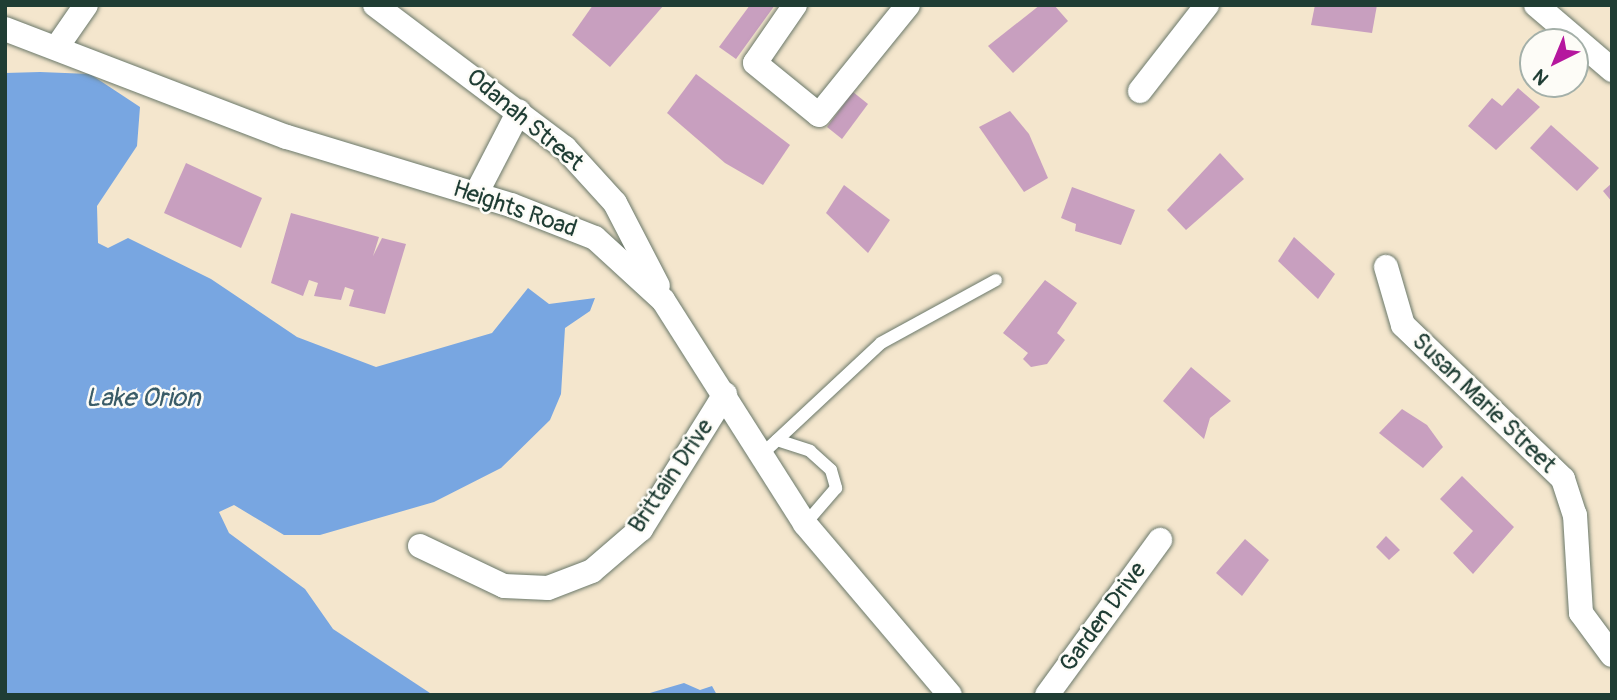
<!DOCTYPE html>
<html>
<head>
<meta charset="utf-8">
<style>
  body { margin:0 }
  #map { position:relative; width:1617px; height:700px; overflow:hidden; background:#f4e6cd; font-family:Pangolin,sans-serif }
  div>[style] { position:absolute }
  [style*='--x'] { left:calc(var(--x)*1px); top:calc(var(--y)*1px); width:calc(var(--w)*1px); rotate:calc(var(--a)*1deg) }
  .water>* { inset:0; background:#78a6e1 }
  .building>* { inset:0; background:#c89fbf }
  .roads { filter:drop-shadow(0 0 2px #6a786a) drop-shadow(0 0 2px #6a786a) }
  .lane>* { height:12px; margin:-6px; padding:0 6px; transform-origin:6px; border-radius:6px; background:#fff }
  .street>* { height:24px; margin:-12px; padding:0 12px; transform-origin:12px; border-radius:12px; background:#fff }
  span { translate:-50% -50%; white-space:nowrap; text-align:center; line-height:1.15; -webkit-text-stroke:5px #fdfcf7; paint-order:stroke }
  .street-label { font-size:24px; color:#1f3d34 }
  .water-label { font-size:26px; color:#3a5c68; font-style:italic }
  .frame { position:absolute; inset:0; border:7px solid #1f3d34; pointer-events:none }
  .north { position:absolute; left:1519px; top:28px; width:70px; height:70px; box-sizing:border-box; background:#fdfcf7; border:2px solid #a4b0a9; border-radius:50%; rotate:223deg; font-size:19px; font-weight:700; line-height:28px; text-align:center; color:#1f3d34 }
  .north::after { content:''; display:block; margin:auto; width:24px; height:32px; background:#b5179e; clip-path:polygon(50% 0,100% 100%,50% 72%,0 100%) }
</style>
</head>
<body>
<div id="map">
  <div class="water">
    <div style="clip-path:polygon(40px 72px,90px 74px,140px 107px,137px 146px,97px 206px,98px 243px,108px 248px,128px 238px,211px 279px,297px 337px,376px 367px,492px 333px,528px 288px,549px 304px,595px 298px,590px 311px,565px 328px,561px 394px,550px 420px,501px 468px,434px 502px,320px 535px,284px 535px,234px 505px,219px 512px,229px 533px,305px 589px,333px 629px,433px 695px,5px 695px,5px 73px)"></div>
    <div style="clip-path:polygon(684px 683px,700px 690px,712px 686px,717px 695px,643px 695px)"></div>
  </div>
  <div class="building">
    <div style="clip-path:polygon(593px 5px,664px 5px,610px 67px,572px 35px)"></div>
    <div style="clip-path:polygon(750px 5px,775px 5px,736px 59px,719px 47px)"></div>
    <div style="clip-path:polygon(1040px 5px,1054px 5px,1068px 21px,1013px 73px,988px 46px)"></div>
    <div style="clip-path:polygon(1315px 5px,1377px 5px,1372px 33px,1311px 25px)"></div>
    <div style="clip-path:polygon(696px 74px,790px 145px,763px 185px,725px 163px,667px 113px)"></div>
    <div style="clip-path:polygon(1518px 88px,1540px 107px,1496px 150px,1468px 126px,1492px 98px,1502px 106px)"></div>
    <div style="clip-path:polygon(853px 92px,868px 104px,842px 139px,827px 127px)"></div>
    <div style="clip-path:polygon(1010px 111px,1029px 134px,1048px 178px,1024px 192px,979px 127px)"></div>
    <div style="clip-path:polygon(1551px 125px,1599px 168px,1577px 191px,1530px 148px)"></div>
    <div style="clip-path:polygon(1220px 153px,1244px 179px,1186px 230px,1167px 210px)"></div>
    <div style="clip-path:polygon(186px 163px,262px 198px,241px 248px,164px 213px)"></div>
    <div style="clip-path:polygon(1612px 183px,1612px 202px,1603px 191px)"></div>
    <div style="clip-path:polygon(844px 185px,890px 220px,868px 253px,826px 213px)"></div>
    <div style="clip-path:polygon(1072px 187px,1135px 210px,1121px 245px,1075px 231px,1076px 224px,1061px 218px)"></div>
    <div style="clip-path:polygon(291px 213px,379px 237px,373px 256px,382px 238px,406px 244px,385px 314px,349px 306px,354px 290px,345px 287px,341px 300px,314px 296px,318px 283px,309px 280px,303px 296px,271px 283px)"></div>
    <div style="clip-path:polygon(1294px 237px,1335px 274px,1318px 299px,1278px 261px)"></div>
    <div style="clip-path:polygon(1045px 280px,1077px 303px,1057px 333px,1065px 340px,1047px 364px,1031px 367px,1023px 359px,1028px 353px,1003px 333px)"></div>
    <div style="clip-path:polygon(1191px 367px,1231px 401px,1210px 418px,1204px 439px,1163px 401px)"></div>
    <div style="clip-path:polygon(1402px 409px,1427px 425px,1443px 447px,1423px 468px,1379px 433px)"></div>
    <div style="clip-path:polygon(1462px 476px,1514px 527px,1473px 574px,1453px 553px,1473px 531px,1440px 499px)"></div>
    <div style="clip-path:polygon(1386px 536px,1400px 550px,1389px 560px,1376px 547px)"></div>
    <div style="clip-path:polygon(1245px 539px,1269px 560px,1242px 596px,1216px 573px)"></div>
  </div>
  <div class="roads">
    <div class="lane">
      <div style="--x:777;--y:440;--w:35;--a:18"></div>
      <div style="--x:810;--y:451;--w:28;--a:42"></div>
      <div style="--x:831;--y:470;--w:19;--a:74"></div>
      <div style="--x:836;--y:488;--w:48;--a:130.7"></div>
      <div style="--x:761;--y:455;--w:164;--a:-43"></div>
      <div style="--x:881;--y:343;--w:131;--a:-28.7"></div>
    </div>
    <div class="street">
      <div style="--x:375;--y:5;--w:238;--a:37"></div>
      <div style="--x:565;--y:148;--w:74;--a:47.7"></div>
      <div style="--x:615;--y:203;--w:93;--a:62.6"></div>
      <div style="--x:795;--y:5;--w:70;--a:124.6"></div>
      <div style="--x:755;--y:63;--w:82;--a:39.1"></div>
      <div style="--x:819;--y:115;--w:141;--a:-51"></div>
      <div style="--x:1536;--y:5;--w:100;--a:40.5"></div>
      <div style="--x:5;--y:29;--w:302;--a:21"></div>
      <div style="--x:287;--y:137;--w:234;--a:16.9"></div>
      <div style="--x:511;--y:205;--w:90;--a:21.4"></div>
      <div style="--x:595;--y:238;--w:92;--a:42.4"></div>
      <div style="--x:663;--y:300;--w:265;--a:57.6"></div>
      <div style="--x:805;--y:524;--w:224;--a:49.7"></div>
      <div style="--x:59;--y:44;--w:47;--a:-55.3"></div>
      <div style="--x:1140;--y:91;--w:109;--a:-52.1"></div>
      <div style="--x:476;--y:194;--w:93;--a:-62.6"></div>
      <div style="--x:1386;--y:267;--w:60;--a:73.7"></div>
      <div style="--x:1403;--y:325;--w:222;--a:43.9"></div>
      <div style="--x:1563;--y:479;--w:38;--a:72"></div>
      <div style="--x:1575;--y:515;--w:98;--a:86.5"></div>
      <div style="--x:1581;--y:613;--w:52;--a:53.6"></div>
      <div style="--x:420;--y:546;--w:93;--a:25.5"></div>
      <div style="--x:504;--y:586;--w:44;--a:2.6"></div>
      <div style="--x:548;--y:588;--w:47;--a:-21.1"></div>
      <div style="--x:592;--y:571;--w:65;--a:-40.6"></div>
      <div style="--x:641;--y:529;--w:159;--a:-58.1"></div>
      <div style="--x:1047;--y:695;--w:192;--a:-53.9"></div>
    </div>
  </div>
  <div class="street-label">
    <span style="left:525px;top:120px;rotate:40deg">Odanah Street</span>
    <span style="left:515px;top:209px;rotate:19deg">Heights Road</span>
    <span style="left:1484px;top:403px;rotate:44deg">Susan Marie Street</span>
    <span style="left:671px;top:476px;rotate:-56deg">Brittain Drive</span>
    <span style="left:1103px;top:617px;rotate:-54deg">Garden Drive</span>
  </div>
  <div class="water-label">
    <span style="left:143px;top:399px">Lake Orion</span>
  </div>
  <div class="frame"></div>
  <div class="north">N</div>
</div>
</body>
</html>
